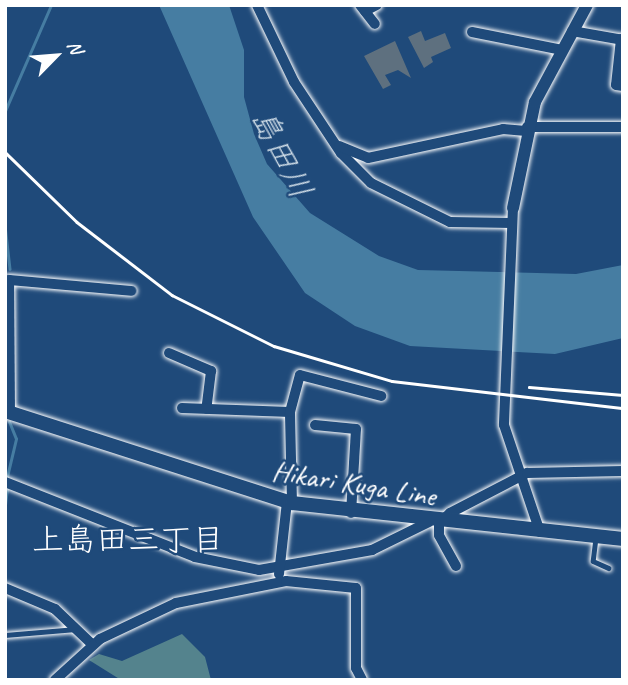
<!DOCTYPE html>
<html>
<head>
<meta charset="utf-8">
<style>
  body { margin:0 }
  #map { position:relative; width:628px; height:685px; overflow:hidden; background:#1f4a7a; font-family:Caveat,"Klee One",sans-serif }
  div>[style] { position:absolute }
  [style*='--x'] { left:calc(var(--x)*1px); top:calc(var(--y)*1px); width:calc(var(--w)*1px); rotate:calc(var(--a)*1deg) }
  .green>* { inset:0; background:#54838d }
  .water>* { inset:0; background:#467da2 }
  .stream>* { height:2.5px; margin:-1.25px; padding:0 1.25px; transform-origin:1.25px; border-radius:1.25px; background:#467da2 }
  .building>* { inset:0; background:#5e707f }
  .roads { filter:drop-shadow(0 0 2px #fff) drop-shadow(0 0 2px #fff) }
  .service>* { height:4.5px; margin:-2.25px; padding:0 2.25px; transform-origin:2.25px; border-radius:2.25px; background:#1f4a7a }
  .minor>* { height:10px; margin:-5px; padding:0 5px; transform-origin:5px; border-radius:5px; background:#1f4a7a }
  .tertiary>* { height:12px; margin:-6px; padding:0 6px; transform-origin:6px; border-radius:6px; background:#1f4a7a }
  .secondary>* { height:14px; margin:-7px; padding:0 7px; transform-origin:7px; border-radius:7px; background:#1f4a7a }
  .rail>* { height:2.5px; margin:-1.25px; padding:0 1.25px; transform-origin:1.25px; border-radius:1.25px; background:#fff }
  span { translate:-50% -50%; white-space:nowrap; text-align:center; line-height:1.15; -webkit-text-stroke:5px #1f4a7a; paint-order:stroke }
  .street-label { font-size:30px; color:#fff }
  .water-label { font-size:32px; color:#d1dee8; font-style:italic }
  .neighbourhood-label { font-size:32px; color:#fff }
  .frame { position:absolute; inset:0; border:7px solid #fff; pointer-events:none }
  .north { position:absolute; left:21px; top:21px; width:70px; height:70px; -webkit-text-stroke:5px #1f4a7a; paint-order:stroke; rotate:65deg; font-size:19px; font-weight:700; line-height:28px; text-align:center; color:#fff }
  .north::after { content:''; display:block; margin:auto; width:24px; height:32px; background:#fff; clip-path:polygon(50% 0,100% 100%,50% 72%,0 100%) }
</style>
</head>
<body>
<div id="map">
  <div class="green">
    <div style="clip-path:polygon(182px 634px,205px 657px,211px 680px,121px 680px,89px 660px,99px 654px,122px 661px)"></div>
  </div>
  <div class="water">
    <div style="clip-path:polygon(159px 5px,229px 5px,244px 50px,244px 97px,254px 134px,267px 164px,310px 213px,379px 256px,418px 270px,576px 274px,623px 265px,623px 338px,555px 354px,410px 346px,355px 326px,305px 293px,253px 217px)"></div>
  </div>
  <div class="stream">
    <div style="--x:5;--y:111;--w:116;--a:-66.5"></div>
    <div style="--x:5;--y:225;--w:44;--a:83.5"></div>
    <div style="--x:6;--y:481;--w:43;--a:-76.6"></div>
    <div style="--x:16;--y:439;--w:18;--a:-112"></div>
    <div style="--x:5;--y:505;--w:17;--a:-83"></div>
  </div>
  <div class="building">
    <div style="clip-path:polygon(421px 31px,425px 41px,445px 33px,451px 48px,431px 57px,433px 62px,424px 68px,408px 37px)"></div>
    <div style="clip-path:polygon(395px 41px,411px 78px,398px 70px,385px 75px,391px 85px,383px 89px,364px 56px)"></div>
  </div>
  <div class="roads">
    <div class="service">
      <div style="--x:596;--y:538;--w:23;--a:97"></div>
      <div style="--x:593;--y:561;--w:17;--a:24"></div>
      <div style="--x:5;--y:635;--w:71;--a:-4.8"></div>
    </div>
    <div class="minor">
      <div style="--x:257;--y:5;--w:85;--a:64.3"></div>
      <div style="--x:294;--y:82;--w:85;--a:56.5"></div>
      <div style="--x:341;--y:153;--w:42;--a:45"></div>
      <div style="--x:371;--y:183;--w:88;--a:26.3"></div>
      <div style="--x:450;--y:222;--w:62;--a:0.9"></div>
      <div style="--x:360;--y:5;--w:24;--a:52"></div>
      <div style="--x:365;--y:11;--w:13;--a:-27"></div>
      <div style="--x:572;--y:31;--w:52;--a:10"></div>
      <div style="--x:472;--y:32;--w:92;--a:11.3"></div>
      <div style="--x:621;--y:39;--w:46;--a:96.2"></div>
      <div style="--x:616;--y:85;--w:7;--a:8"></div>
      <div style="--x:527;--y:127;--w:96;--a:0"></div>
      <div style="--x:339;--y:146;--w:31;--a:22"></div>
      <div style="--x:368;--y:158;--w:138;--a:-12.1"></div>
      <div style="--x:503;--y:129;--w:23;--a:5"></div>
      <div style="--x:513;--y:208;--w:217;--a:92.4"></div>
      <div style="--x:504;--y:425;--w:113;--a:71.4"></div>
      <div style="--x:169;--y:353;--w:46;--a:23.2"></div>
      <div style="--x:211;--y:371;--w:38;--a:97"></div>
      <div style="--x:182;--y:408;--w:108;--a:2.1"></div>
      <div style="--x:10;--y:412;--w:132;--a:-90.4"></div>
      <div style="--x:9;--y:280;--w:123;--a:5.1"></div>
      <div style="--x:315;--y:425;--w:41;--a:5.6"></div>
      <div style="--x:356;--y:429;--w:84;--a:93.4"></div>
      <div style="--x:5;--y:482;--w:204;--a:21.5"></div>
      <div style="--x:195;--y:557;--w:65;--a:11.5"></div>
      <div style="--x:259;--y:570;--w:115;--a:-10"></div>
      <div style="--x:372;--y:550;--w:64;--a:-26.2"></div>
      <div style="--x:292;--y:503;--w:91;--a:-91.3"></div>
      <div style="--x:290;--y:412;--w:38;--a:-75"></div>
      <div style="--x:300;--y:375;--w:84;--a:14.5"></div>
      <div style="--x:456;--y:566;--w:35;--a:-119"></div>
      <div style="--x:439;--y:535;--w:12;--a:-90"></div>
      <div style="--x:439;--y:523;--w:15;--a:-42"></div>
      <div style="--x:450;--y:513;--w:87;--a:-27.5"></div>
      <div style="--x:527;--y:473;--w:96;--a:-1.2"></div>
      <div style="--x:279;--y:574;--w:72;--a:-83.7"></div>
      <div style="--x:5;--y:588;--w:54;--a:22.8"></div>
      <div style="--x:55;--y:609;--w:52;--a:43.5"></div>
      <div style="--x:55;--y:680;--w:61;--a:-42.3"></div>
      <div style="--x:100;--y:639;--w:84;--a:-25.3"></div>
      <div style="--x:176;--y:603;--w:112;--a:-11.3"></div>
      <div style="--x:286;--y:581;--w:70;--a:5.7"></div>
      <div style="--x:356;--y:588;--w:80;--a:90"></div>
      <div style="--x:356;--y:668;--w:13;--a:63"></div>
    </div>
    <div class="tertiary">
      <div style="--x:513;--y:208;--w:108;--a:-78.3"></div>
      <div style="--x:535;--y:102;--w:110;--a:-61.8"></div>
    </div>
    <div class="secondary">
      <div style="--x:5;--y:411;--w:301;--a:17.8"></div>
      <div style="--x:292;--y:503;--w:333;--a:6.2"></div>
    </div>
  </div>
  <div class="rail">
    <div style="--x:5;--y:152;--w:100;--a:44.2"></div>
    <div style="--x:77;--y:222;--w:120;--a:37.5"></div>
    <div style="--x:172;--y:295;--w:114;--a:26.6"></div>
    <div style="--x:274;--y:346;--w:123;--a:16.5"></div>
    <div style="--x:392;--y:381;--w:233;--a:6.7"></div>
    <div style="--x:529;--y:387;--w:94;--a:4.9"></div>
  </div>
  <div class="street-label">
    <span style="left:354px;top:483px;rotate:9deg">Hikari Kuga Line</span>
  </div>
  <div class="water-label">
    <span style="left:281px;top:154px;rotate:63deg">島田川</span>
  </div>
  <div class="neighbourhood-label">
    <span style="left:128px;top:540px">上島田三丁目</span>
  </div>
  <div class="frame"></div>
  <div class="north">N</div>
</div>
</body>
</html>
